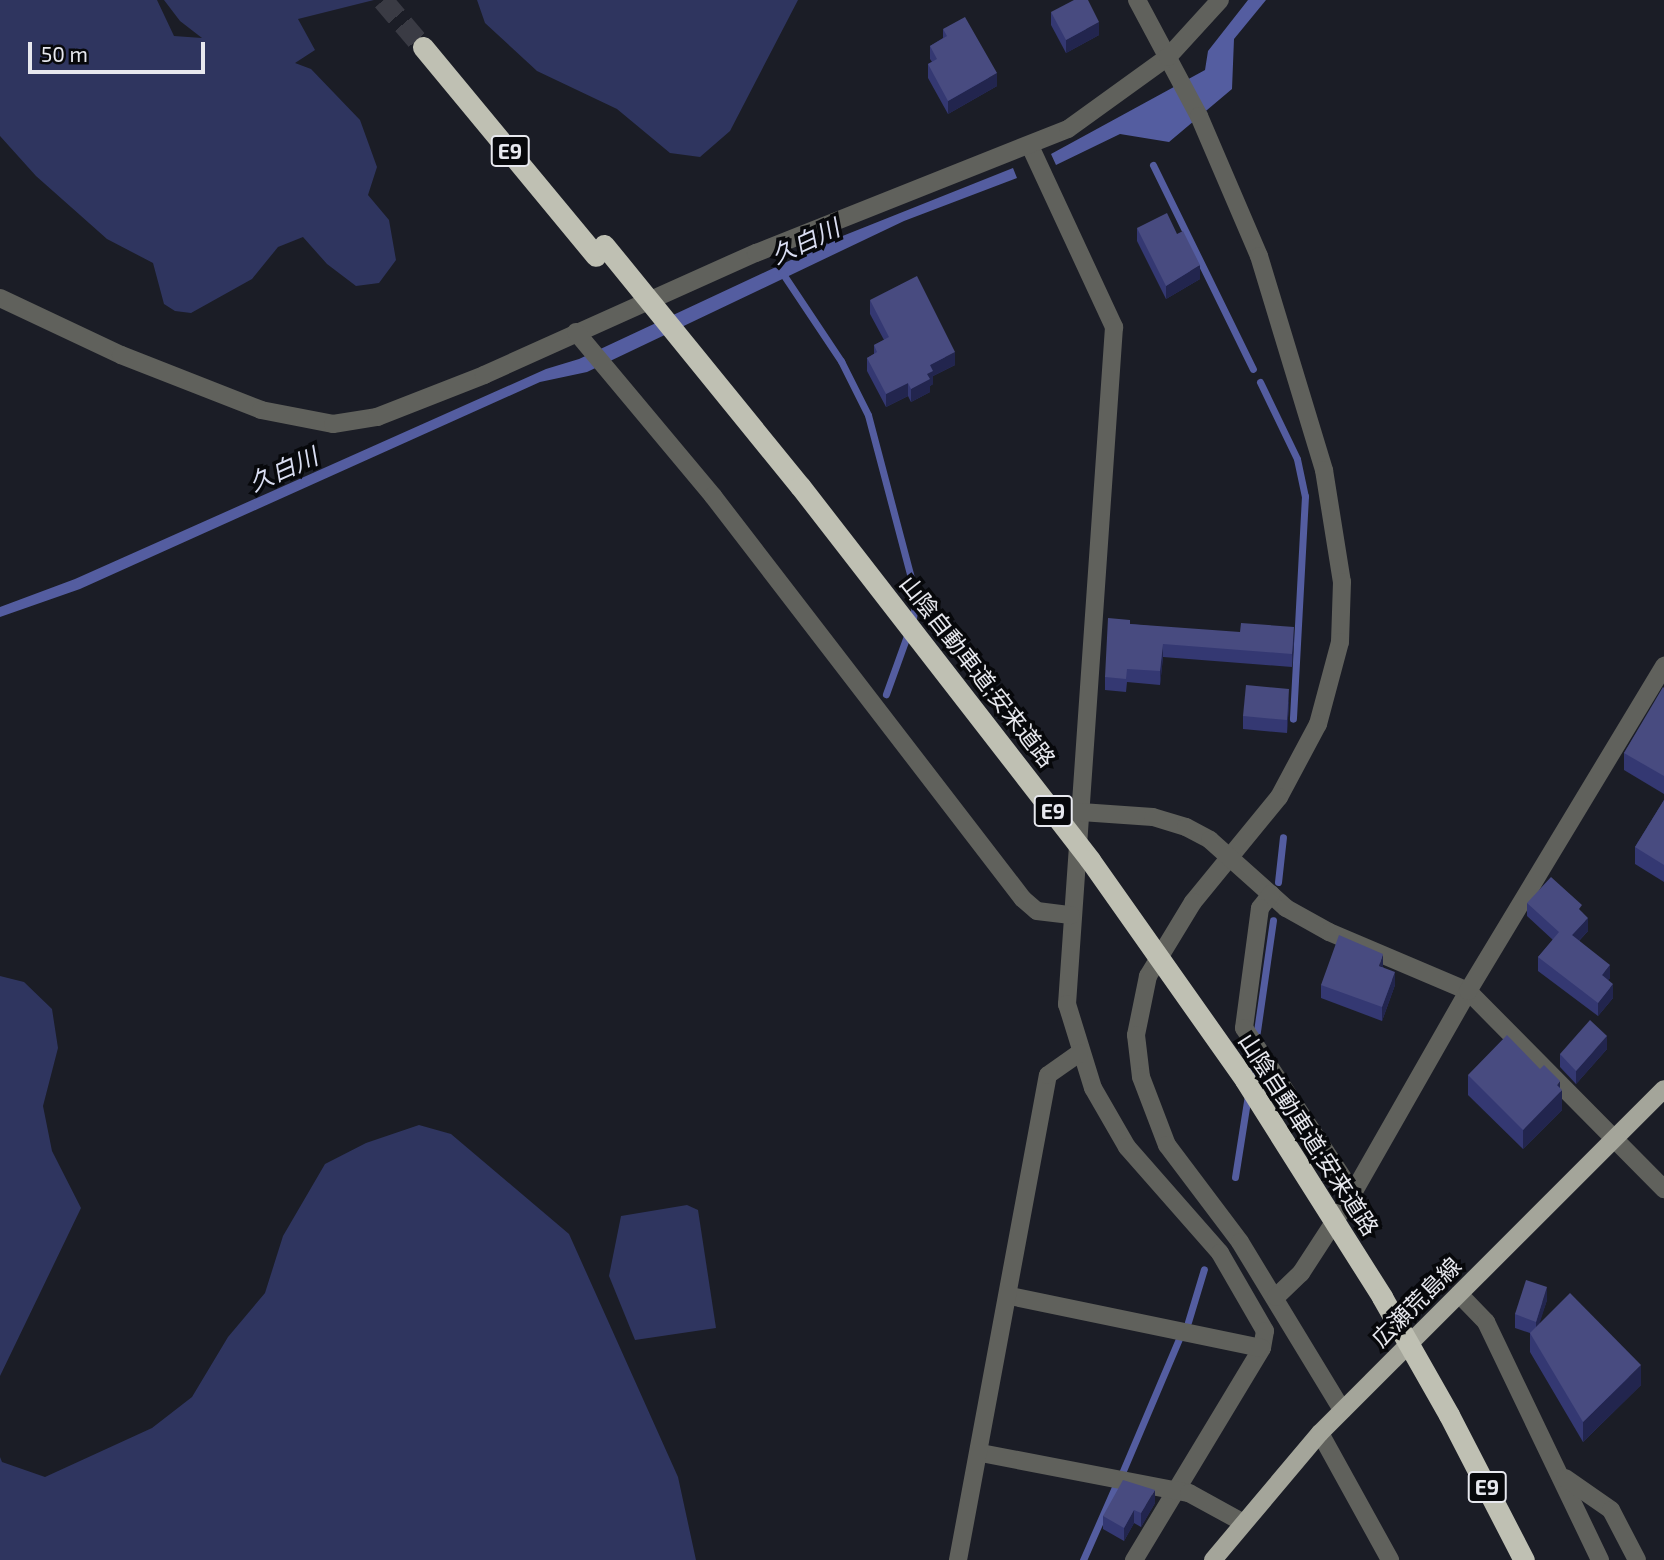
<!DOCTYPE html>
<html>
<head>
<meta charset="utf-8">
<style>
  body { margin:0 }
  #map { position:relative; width:1664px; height:1560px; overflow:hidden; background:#1b1d26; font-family:"Exo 2","Noto Sans JP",sans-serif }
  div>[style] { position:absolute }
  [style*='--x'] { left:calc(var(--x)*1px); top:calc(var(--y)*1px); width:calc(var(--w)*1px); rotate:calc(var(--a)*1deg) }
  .green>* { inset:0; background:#2f355f }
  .water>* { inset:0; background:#545da0 }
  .stream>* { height:7px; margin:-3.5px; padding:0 3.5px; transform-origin:3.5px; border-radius:3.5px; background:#545da0 }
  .highway-tunnel>* { height:21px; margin-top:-10.5px; transform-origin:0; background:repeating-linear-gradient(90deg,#3a3b44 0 21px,transparent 0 31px) }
  .minor>* { height:18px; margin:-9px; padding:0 9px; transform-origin:9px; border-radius:9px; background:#60615c }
  .major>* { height:18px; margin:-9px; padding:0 9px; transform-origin:9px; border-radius:9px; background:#a4a59a }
  .highway>* { height:21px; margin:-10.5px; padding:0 10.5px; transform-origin:10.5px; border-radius:10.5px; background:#bfc0b3 }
  .highway-bridge>* { height:21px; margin:-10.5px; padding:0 10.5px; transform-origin:10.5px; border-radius:10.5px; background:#bfc0b3 }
  .wall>* { inset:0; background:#343872 }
  .shaded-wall>* { inset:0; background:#22254e }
  .building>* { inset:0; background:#484b80 }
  span { translate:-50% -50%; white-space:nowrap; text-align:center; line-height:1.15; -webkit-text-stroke:7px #07080b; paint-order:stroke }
  .shield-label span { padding:2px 5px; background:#07080b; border:2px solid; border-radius:5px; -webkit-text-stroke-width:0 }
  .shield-label { font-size:21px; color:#e7e8ee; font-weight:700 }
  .street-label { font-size:23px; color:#e7e8ee }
  .water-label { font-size:24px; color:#d9ddf1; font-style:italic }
  .scale { position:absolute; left:28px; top:42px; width:177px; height:32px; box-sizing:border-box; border:4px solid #e7e8ee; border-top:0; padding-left:9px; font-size:21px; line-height:24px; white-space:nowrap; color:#e7e8ee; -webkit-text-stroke:5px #07080b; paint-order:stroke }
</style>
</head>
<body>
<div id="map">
  <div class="green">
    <div style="clip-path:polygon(0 0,157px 0,174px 36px,202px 38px,180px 21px,164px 0,374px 0,298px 19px,315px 50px,295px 63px,311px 69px,360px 120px,377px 167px,368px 195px,389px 220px,396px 260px,379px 283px,356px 286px,327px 264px,303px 237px,278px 247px,252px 279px,191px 313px,175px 311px,164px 304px,153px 263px,107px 239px,36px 176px,0 136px)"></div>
    <div style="clip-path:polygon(477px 0,798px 0,730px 131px,700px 157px,670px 153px,617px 109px,537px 71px,485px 23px)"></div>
    <div style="clip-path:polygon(0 976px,24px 982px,52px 1009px,58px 1048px,43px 1106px,52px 1151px,81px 1208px,0 1376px)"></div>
    <div style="clip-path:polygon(419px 1125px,451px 1134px,569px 1234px,678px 1477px,696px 1560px,0 1560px,0 1457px,2px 1462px,45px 1477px,152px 1428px,192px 1397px,228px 1337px,265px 1293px,283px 1236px,325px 1164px,366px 1143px)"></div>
    <div style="clip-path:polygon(687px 1205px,698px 1210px,716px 1328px,635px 1340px,609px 1276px,621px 1216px)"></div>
  </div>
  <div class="water">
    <div style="clip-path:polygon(1248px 0,1266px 0,1234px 39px,1232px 89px,1169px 142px,1120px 134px,1056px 165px,1051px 154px,1205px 70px,1208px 51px)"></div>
    <div style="clip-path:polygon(1013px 168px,1017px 178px,904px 221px,587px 372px,540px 382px,80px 589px,0 617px,0 607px,75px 579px,546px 369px,579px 359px,840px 237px)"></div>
  </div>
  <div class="stream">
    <div style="--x:1153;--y:165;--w:227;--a:63.9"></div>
    <div style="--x:783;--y:274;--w:105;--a:56.3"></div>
    <div style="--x:841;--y:361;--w:60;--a:63.4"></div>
    <div style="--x:868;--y:415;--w:188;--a:75.2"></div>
    <div style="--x:916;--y:597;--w:22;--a:98"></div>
    <div style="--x:913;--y:619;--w:80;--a:109.8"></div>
    <div style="--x:1260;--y:382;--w:85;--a:64.3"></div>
    <div style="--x:1297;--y:459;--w:38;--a:78"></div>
    <div style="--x:1305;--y:496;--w:223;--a:93.1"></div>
    <div style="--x:1278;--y:882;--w:45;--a:-83.7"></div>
    <div style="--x:1256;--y:1038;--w:119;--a:-81.8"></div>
    <div style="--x:1251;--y:1080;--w:30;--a:-82"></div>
    <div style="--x:1235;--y:1177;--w:83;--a:-81"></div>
    <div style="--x:1188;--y:1322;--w:55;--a:-73.2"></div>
    <div style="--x:1122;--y:1473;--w:146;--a:-67"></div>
    <div style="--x:1083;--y:1560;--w:80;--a:-66.3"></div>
  </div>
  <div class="highway-tunnel">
    <div style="--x:383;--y:0;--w:62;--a:49.6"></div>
  </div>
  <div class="minor">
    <div style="--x:1137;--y:0;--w:132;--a:61.9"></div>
    <div style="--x:1199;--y:116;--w:152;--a:66.8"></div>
    <div style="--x:1259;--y:256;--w:224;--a:73.1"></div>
    <div style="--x:1324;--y:470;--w:113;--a:80.9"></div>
    <div style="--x:1342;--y:582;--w:60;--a:91.9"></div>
    <div style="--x:1340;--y:642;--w:85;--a:105"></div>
    <div style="--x:1318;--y:724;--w:83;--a:118.1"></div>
    <div style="--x:1279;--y:797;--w:136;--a:129.3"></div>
    <div style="--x:1193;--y:902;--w:87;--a:121.3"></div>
    <div style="--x:1148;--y:976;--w:60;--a:101.5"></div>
    <div style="--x:1136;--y:1035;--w:42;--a:83.2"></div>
    <div style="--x:1141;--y:1077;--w:73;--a:69.1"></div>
    <div style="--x:1167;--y:1145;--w:121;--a:53"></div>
    <div style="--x:1240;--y:1242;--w:197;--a:58.7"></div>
    <div style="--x:1030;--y:146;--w:200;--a:65.1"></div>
    <div style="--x:1114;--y:327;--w:679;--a:93.97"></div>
    <div style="--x:1067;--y:1004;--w:88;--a:72.8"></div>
    <div style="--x:1093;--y:1088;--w:68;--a:60"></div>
    <div style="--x:1127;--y:1147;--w:141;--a:48.7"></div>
    <div style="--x:1220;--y:1253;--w:90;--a:60"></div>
    <div style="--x:1265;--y:1331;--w:17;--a:100"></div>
    <div style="--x:1262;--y:1348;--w:248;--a:121.1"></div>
    <div style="--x:0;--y:298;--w:134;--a:25.2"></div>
    <div style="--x:121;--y:355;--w:150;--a:21.4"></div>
    <div style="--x:261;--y:410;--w:73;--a:11"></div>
    <div style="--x:333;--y:424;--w:45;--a:-9"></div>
    <div style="--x:377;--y:417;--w:115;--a:-21.4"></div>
    <div style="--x:484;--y:375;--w:298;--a:-24.2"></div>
    <div style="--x:756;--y:253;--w:336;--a:-21.7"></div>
    <div style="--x:1068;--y:129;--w:123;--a:-35.8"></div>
    <div style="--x:1168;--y:57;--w:77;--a:-47.6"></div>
    <div style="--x:576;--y:332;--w:214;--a:50.1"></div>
    <div style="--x:713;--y:496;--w:508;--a:52.43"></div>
    <div style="--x:1023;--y:899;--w:18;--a:41"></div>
    <div style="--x:1037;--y:911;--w:34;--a:7"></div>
    <div style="--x:1081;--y:812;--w:72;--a:4"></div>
    <div style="--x:1153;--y:817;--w:34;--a:17"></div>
    <div style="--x:1186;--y:827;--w:27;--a:28"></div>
    <div style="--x:1210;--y:840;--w:102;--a:41.8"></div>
    <div style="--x:1286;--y:908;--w:49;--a:29.2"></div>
    <div style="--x:1329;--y:932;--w:151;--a:23"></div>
    <div style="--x:1468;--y:991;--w:279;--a:45.3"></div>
    <div style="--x:1271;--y:894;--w:18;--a:128"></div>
    <div style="--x:1260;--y:908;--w:121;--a:97.6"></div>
    <div style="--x:1244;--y:1028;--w:198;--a:56.6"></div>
    <div style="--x:1459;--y:1294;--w:39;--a:46"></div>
    <div style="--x:1486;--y:1322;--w:264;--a:64.4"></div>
    <div style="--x:1010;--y:1296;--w:257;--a:11.7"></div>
    <div style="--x:1276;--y:1297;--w:35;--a:-44"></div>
    <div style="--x:1301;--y:1273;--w:95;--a:-57"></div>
    <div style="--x:1353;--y:1193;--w:232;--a:-60.3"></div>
    <div style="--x:1468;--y:991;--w:380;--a:-58.9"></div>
    <div style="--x:1320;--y:1433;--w:145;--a:61.1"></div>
    <div style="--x:981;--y:1453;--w:212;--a:10.9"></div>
    <div style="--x:1189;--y:1493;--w:60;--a:28.7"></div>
    <div style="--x:1565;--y:1478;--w:56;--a:34.8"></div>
    <div style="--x:1611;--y:1510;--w:56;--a:62.5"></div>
    <div style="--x:958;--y:1560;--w:493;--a:-79.5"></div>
    <div style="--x:1048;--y:1075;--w:38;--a:-35"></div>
  </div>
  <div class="major">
    <div style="--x:1213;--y:1560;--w:166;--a:-49.9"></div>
    <div style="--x:1320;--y:1433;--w:486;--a:-45"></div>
  </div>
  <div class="highway">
    <div style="--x:423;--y:47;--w:271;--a:50.4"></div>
    <div style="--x:1449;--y:1415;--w:163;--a:62.7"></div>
  </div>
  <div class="highway-bridge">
    <div style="--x:604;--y:245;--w:311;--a:50.9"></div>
    <div style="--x:800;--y:486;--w:473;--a:52.2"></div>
    <div style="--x:1090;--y:860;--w:269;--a:54.8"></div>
    <div style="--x:1245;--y:1080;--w:257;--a:57.7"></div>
    <div style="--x:1382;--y:1297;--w:136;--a:60.4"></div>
  </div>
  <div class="wall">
    <div style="clip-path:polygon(1051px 12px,1099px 35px,1066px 53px,1051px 25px)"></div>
    <div style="clip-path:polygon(943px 29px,997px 86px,948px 114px,928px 78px,928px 64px,932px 62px,930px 59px,930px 46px,943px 38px)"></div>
    <div style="clip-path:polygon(1137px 228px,1200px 279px,1166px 299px,1137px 241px)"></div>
    <div style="clip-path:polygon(870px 300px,955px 365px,933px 376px,933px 384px,930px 386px,930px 392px,911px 402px,908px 396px,886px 407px,867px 371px,867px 358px,874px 354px,874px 345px,884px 340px,870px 314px)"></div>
    <div style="clip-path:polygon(1130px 624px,1294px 640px,1292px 667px,1163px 657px,1160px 685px,1127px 682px,1126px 692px,1105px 690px,1105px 677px)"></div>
    <div style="clip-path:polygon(1664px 688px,1664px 794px,1624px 770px,1624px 753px)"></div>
    <div style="clip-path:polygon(1289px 702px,1287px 733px,1243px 729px,1243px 716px)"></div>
    <div style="clip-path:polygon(1664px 800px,1664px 882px,1635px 864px,1635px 847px)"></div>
    <div style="clip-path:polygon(1527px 903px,1582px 912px,1588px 931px,1579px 941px,1610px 978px,1608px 980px,1613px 998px,1598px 1016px,1538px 971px,1538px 957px,1553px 940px,1527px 916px)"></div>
    <div style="clip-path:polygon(1383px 967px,1395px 985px,1382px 1021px,1321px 998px,1321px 985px)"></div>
    <div style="clip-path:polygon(1607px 1049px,1576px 1084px,1560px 1067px,1560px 1054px)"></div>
    <div style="clip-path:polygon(1468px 1075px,1560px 1089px,1562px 1110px,1523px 1149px,1468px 1095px)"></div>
    <div style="clip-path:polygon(1547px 1300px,1539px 1323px,1641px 1385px,1583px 1442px,1530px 1352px,1530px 1333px,1515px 1328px,1515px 1314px)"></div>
    <div style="clip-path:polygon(1155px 1503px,1141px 1527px,1134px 1523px,1124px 1541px,1103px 1529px,1103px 1516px)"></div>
  </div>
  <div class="shaded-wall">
    <div style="clip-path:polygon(1099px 22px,1099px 35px,1066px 53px,1066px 40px)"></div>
    <div style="clip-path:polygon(997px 73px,997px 86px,948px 114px,948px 101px)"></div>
    <div style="clip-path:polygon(1200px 265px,1200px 279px,1166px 299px,1166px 286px)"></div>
    <div style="clip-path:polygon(955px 352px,955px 365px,933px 376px,933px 384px,930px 386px,930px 392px,911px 402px,911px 389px,927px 374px,930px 365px)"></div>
    <div style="clip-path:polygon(908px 383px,908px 396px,886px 407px,886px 394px)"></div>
    <div style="clip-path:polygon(1294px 627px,1294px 640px,1292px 667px,1292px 654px)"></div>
    <div style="clip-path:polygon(1163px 644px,1163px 657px,1160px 685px,1160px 671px)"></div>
    <div style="clip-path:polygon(1289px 689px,1289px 702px,1287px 733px,1287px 720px)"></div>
    <div style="clip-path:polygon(1588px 918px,1588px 931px,1572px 948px,1572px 935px)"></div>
    <div style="clip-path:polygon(1383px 954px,1383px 967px,1379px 966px)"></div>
    <div style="clip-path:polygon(1610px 965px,1610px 978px,1602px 989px,1602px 975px)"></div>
    <div style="clip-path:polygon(1395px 972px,1395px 985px,1382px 1021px,1382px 1007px)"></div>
    <div style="clip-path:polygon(1613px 984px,1613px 998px,1598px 1016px,1598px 1003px)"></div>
    <div style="clip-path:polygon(1607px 1036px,1607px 1049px,1576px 1084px,1576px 1071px)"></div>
    <div style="clip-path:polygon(1560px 1081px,1560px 1092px,1562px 1090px,1562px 1110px,1523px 1149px,1523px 1130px)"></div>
    <div style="clip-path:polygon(1547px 1287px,1547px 1300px,1536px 1335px,1536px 1322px)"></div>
    <div style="clip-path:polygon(1641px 1365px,1641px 1385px,1583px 1442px,1583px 1422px)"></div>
    <div style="clip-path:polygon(1155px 1490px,1155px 1503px,1141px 1527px,1141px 1513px)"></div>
    <div style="clip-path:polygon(1134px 1510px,1134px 1523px,1124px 1541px,1124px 1528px)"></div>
  </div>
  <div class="building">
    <div style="clip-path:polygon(1074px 0,1088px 0,1099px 22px,1066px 40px,1051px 12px)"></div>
    <div style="clip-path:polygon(965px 17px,997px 73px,948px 101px,928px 64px,937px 59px,930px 46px,947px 36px,943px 29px)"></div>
    <div style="clip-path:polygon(1167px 213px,1177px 234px,1183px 231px,1200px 265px,1166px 286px,1137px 228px)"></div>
    <div style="clip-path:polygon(917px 276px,955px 352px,930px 365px,933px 371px,927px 374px,930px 379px,911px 389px,908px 383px,886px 394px,867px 358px,877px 352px,874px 345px,889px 337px,870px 300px)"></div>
    <div style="clip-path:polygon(1108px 618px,1130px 620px,1130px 624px,1240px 632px,1241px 623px,1294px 627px,1292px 654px,1163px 644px,1160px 671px,1127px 669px,1126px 679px,1105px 677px)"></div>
    <div style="clip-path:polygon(1246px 685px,1289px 689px,1287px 720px,1243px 716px)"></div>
    <div style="clip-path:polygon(1663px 687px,1664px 688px,1664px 776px,1624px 753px)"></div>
    <div style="clip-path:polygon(1664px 800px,1664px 865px,1635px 847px)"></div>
    <div style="clip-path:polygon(1551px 877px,1582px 905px,1579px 909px,1588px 918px,1572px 935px,1610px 965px,1602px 975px,1613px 984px,1598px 1003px,1538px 957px,1559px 932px,1527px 903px)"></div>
    <div style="clip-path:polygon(1339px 935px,1383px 954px,1379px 966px,1395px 972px,1382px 1007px,1321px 985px)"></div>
    <div style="clip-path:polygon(1590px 1020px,1607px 1036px,1576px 1071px,1560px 1054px)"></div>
    <div style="clip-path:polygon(1507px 1035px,1540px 1069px,1544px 1065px,1560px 1081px,1557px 1085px,1562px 1090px,1523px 1130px,1468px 1075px)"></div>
    <div style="clip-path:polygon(1526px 1280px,1547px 1287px,1536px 1322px,1515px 1314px)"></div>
    <div style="clip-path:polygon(1570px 1293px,1641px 1365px,1583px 1422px,1530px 1333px)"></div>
    <div style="clip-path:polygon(1123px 1480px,1155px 1490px,1141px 1513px,1134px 1510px,1124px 1528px,1103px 1516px)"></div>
  </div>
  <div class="shield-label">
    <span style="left:510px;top:151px">E9</span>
    <span style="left:1053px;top:811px">E9</span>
    <span style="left:1487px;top:1487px">E9</span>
  </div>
  <div class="street-label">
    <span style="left:978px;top:671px;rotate:52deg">山陰自動車道;安来道路</span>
    <span style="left:1309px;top:1134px;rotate:57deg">山陰自動車道;安来道路</span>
    <span style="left:1416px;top:1302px;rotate:-45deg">広瀬荒島線</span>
  </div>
  <div class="water-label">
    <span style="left:805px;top:241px;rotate:-25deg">久白川</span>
    <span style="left:283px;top:469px;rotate:-24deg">久白川</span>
  </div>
  <div class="scale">50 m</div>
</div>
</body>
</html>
